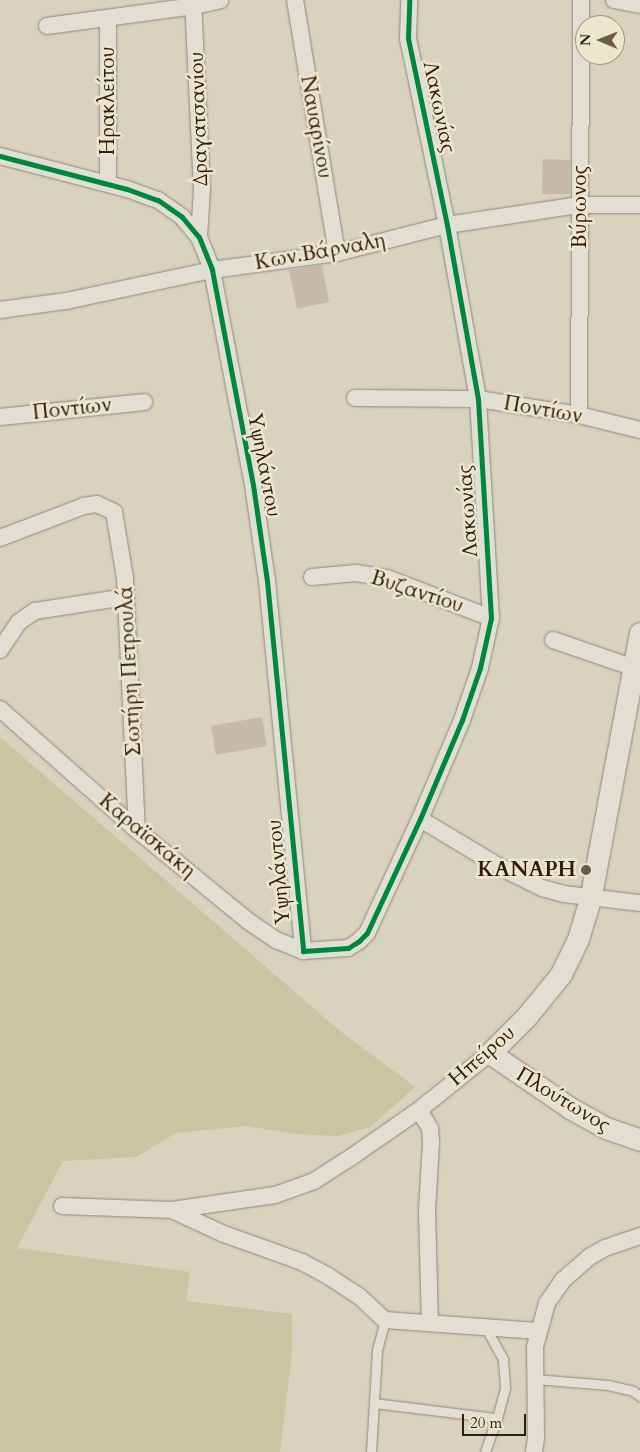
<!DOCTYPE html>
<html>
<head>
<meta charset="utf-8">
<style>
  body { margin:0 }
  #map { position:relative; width:640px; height:1452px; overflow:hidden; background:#d8d2be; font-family:Cardo,serif }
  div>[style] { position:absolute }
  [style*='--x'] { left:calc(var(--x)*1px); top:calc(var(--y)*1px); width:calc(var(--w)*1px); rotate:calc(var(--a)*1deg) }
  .green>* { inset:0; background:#c7c6a1 }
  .building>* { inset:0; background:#c8baaa }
  .roads { filter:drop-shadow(0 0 1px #8e877a) drop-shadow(0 0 1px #8e877a) }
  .service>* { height:9px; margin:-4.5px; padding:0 4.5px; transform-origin:4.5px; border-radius:4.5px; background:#e1ded4 }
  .minor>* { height:16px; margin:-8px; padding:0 8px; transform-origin:8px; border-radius:8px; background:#e1ded4 }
  .tertiary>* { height:21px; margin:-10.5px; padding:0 10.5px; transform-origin:10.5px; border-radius:10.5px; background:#e1ded4 }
  .cycleway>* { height:5px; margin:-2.5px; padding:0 2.5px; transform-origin:2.5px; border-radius:2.5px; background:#00873e }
  .dots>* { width:14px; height:14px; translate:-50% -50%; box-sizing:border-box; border:2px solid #ede6ce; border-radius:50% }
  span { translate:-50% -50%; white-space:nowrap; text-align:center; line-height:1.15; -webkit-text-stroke:5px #ede6ce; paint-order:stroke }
  .street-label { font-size:21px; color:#331b09 }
  .poi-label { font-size:21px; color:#331b09; font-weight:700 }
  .right { translate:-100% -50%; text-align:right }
  .north { position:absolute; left:575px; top:15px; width:50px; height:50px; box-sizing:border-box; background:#ede6ce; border:1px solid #a3957f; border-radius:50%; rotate:271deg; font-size:14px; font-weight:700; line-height:20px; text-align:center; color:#331b09 }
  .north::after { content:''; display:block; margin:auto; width:18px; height:22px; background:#6d5b48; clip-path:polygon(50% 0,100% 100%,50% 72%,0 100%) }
  .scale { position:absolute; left:462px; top:1414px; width:64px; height:22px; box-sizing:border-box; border:2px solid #331b09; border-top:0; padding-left:6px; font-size:15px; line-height:18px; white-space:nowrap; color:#331b09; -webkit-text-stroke:4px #ede6ce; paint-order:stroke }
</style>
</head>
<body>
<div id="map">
  <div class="green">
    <div style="clip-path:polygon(0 737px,340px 1031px,415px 1087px,370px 1127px,338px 1136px,295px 1134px,246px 1126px,176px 1133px,136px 1157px,63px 1161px,17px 1248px,190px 1272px,186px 1301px,292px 1314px,292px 1353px,280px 1452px,0 1452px)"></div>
  </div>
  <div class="building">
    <div style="clip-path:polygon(543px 159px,570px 160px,570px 194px,542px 194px)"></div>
    <div style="clip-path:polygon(322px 265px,329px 302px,297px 309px,289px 270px)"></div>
    <div style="clip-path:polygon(262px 717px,267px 746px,216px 755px,211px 726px)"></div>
  </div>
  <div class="roads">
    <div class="service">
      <div style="--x:535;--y:1379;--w:73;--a:4.7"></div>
      <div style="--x:608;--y:1385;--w:26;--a:13"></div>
      <div style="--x:633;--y:1391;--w:9;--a:36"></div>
      <div style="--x:374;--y:1403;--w:124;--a:7"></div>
      <div style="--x:497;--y:1418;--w:31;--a:-75"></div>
      <div style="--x:505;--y:1388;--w:29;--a:-94"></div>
      <div style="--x:503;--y:1359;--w:37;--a:-119"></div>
      <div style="--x:371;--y:1452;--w:102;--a:-86.6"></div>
      <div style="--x:377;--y:1350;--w:31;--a:-75"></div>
      <div style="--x:485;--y:1452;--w:36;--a:-71"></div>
    </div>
    <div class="minor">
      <div style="--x:193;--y:0;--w:190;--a:87.3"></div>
      <div style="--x:202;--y:190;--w:47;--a:93.7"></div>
      <div style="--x:295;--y:0;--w:256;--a:80.6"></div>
      <div style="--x:614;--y:0;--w:26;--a:11"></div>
      <div style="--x:47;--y:26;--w:149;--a:-7.7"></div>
      <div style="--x:195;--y:6;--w:26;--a:-13"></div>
      <div style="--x:0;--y:156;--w:131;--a:14.6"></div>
      <div style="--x:127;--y:189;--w:33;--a:20"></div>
      <div style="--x:158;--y:200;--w:29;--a:35"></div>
      <div style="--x:182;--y:217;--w:26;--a:50"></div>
      <div style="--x:199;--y:237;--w:35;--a:68"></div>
      <div style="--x:212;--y:270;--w:219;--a:79.2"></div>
      <div style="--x:253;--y:485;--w:97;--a:81.7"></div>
      <div style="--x:267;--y:581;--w:372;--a:84.4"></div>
      <div style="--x:108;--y:183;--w:165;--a:-90"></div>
      <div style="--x:0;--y:310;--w:67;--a:-7.8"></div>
      <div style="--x:66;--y:301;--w:149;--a:-12"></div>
      <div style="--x:212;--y:270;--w:126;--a:-7.7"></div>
      <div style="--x:337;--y:253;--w:114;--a:-14.3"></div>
      <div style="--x:447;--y:225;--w:134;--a:-8.6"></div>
      <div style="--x:580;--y:205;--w:60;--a:0"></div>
      <div style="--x:355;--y:398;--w:123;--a:0.5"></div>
      <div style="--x:478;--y:399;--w:102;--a:9"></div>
      <div style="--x:579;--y:415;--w:63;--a:13.8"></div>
      <div style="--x:579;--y:415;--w:415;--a:-89.7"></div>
      <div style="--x:0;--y:417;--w:145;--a:-5.9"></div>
      <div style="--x:0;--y:538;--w:90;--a:-20.9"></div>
      <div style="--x:84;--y:506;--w:13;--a:-9"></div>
      <div style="--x:97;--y:504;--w:19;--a:25"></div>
      <div style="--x:114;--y:512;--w:67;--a:80.5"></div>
      <div style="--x:125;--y:578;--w:252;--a:87.3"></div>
      <div style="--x:312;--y:577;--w:44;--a:-5.2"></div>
      <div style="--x:356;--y:573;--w:31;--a:9"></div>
      <div style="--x:387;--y:578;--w:111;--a:21"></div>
      <div style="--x:553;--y:640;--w:92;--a:19"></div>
      <div style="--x:0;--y:650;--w:34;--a:-56"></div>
      <div style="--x:19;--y:622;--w:19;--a:-35"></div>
      <div style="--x:35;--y:611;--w:91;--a:-8.8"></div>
      <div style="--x:0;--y:709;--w:183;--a:41.5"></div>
      <div style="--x:137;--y:830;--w:144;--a:39.3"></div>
      <div style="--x:248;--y:921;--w:34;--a:34"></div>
      <div style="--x:276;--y:940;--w:29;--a:22"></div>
      <div style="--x:420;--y:819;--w:96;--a:30.9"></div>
      <div style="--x:502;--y:868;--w:45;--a:26.6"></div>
      <div style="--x:542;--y:888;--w:23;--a:15"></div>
      <div style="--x:564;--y:894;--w:77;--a:6.8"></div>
      <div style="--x:303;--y:951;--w:45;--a:-3.8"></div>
      <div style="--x:348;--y:948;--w:13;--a:-32"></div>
      <div style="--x:359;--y:941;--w:11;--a:-45"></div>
      <div style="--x:367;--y:933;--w:126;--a:-65.1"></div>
      <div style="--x:420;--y:819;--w:108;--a:-67"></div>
      <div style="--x:462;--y:720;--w:55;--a:-70.9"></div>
      <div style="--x:480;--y:668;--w:51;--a:-77.6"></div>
      <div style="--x:491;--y:618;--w:219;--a:-93.4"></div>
      <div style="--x:478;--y:399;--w:177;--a:-100.1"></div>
      <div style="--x:447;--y:225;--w:191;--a:-101.8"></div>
      <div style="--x:408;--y:38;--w:38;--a:-88"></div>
      <div style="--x:419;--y:1110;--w:21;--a:59"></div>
      <div style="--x:430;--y:1128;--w:15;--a:86"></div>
      <div style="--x:431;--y:1143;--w:68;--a:93.4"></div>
      <div style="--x:427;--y:1211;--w:111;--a:88.5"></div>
      <div style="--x:62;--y:1206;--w:110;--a:2.1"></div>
      <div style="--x:172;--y:1210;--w:104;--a:-8.3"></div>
      <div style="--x:275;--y:1195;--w:41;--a:-19.7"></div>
      <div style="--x:314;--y:1181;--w:43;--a:-32.6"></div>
      <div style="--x:350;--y:1158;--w:84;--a:-34.8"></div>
      <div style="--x:419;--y:1110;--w:91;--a:-38.8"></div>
      <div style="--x:172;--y:1210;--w:57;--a:24.8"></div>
      <div style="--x:224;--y:1234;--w:83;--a:19.7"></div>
      <div style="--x:302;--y:1262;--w:30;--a:28"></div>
      <div style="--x:328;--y:1276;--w:38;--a:33"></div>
      <div style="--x:360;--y:1297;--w:34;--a:43"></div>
      <div style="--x:385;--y:1320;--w:153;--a:4.1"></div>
      <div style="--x:534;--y:1452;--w:14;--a:-82"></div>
      <div style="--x:536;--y:1438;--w:91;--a:-90.6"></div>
      <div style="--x:535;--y:1347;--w:46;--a:-74.7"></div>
      <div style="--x:547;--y:1303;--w:28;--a:-55"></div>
      <div style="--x:563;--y:1280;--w:35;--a:-41"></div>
      <div style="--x:589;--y:1257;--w:18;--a:-29"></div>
      <div style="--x:605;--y:1248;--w:37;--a:-19"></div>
    </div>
    <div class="tertiary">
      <div style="--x:640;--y:633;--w:268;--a:100.6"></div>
      <div style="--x:591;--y:896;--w:45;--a:106.8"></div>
      <div style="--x:578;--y:939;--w:39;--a:116"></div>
      <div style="--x:561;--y:974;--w:54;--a:129"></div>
      <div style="--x:527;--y:1016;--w:52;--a:135"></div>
      <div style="--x:490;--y:1053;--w:97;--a:34.5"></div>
      <div style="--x:570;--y:1108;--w:41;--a:29.1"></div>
      <div style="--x:606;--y:1128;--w:36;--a:19"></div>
    </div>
  </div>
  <div class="cycleway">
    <div style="--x:0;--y:156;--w:131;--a:14.6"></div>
    <div style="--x:127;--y:189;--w:33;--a:20"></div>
    <div style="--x:158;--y:200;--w:29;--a:35"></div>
    <div style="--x:182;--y:217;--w:26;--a:50"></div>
    <div style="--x:199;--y:237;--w:35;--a:68"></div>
    <div style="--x:212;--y:270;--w:219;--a:79.2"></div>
    <div style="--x:253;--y:485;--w:97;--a:81.7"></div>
    <div style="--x:267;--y:581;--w:372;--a:84.4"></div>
    <div style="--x:303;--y:951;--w:45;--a:-3.8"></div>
    <div style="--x:348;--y:948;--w:13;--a:-32"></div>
    <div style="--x:359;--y:941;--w:11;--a:-45"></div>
    <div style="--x:367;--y:933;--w:126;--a:-65.1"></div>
    <div style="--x:420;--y:819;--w:108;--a:-67"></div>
    <div style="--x:462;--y:720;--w:55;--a:-70.9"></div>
    <div style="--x:480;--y:668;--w:51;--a:-77.6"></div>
    <div style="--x:491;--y:618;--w:219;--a:-93.4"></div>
    <div style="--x:478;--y:399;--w:177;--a:-100.1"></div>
    <div style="--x:447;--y:225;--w:191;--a:-101.8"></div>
    <div style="--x:408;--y:38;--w:38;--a:-88"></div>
  </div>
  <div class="dots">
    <div style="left:586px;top:870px;background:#6d5b48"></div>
  </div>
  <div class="street-label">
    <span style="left:108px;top:101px;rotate:-90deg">Ηρακλείτου</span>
    <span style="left:439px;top:107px;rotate:78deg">Λακωνίας</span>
    <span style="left:199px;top:119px;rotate:-92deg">Δραγατσανίου</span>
    <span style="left:316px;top:127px;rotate:80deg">Ναυαρίνου</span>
    <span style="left:580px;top:207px;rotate:-90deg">Βύρωνος</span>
    <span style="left:320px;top:252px;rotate:-10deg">Κων.Βάρναλη</span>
    <span style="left:72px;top:409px;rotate:-6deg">Ποντίων</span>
    <span style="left:543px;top:410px;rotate:10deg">Ποντίων</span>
    <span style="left:264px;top:465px;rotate:79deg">Υψηλάντου</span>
    <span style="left:468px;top:511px;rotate:-94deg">Λακωνίας</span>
    <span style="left:417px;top:592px;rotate:18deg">Βυζαντίου</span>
    <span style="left:130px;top:671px;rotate:-93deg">Σωτήρη Πετρουλά</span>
    <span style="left:147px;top:836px;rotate:40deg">Καραϊσκάκη</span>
    <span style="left:279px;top:872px;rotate:-95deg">Υψηλάντου</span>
    <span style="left:482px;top:1056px;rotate:-41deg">Ηπείρου</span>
    <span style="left:563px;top:1100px;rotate:31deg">Πλούτωνος</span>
  </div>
  <div class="poi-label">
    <span class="right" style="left:576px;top:870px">ΚΑΝΑΡΗ</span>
  </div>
  <div class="north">N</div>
  <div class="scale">20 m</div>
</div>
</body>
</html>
